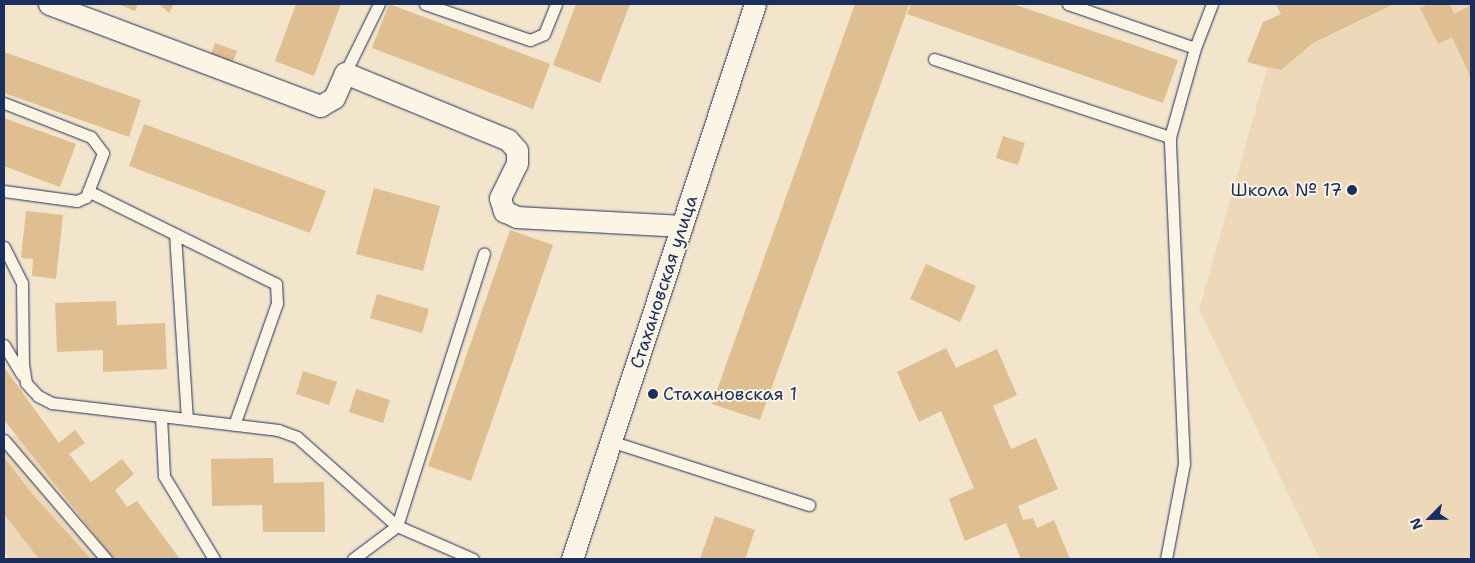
<!DOCTYPE html>
<html>
<head>
<meta charset="utf-8">
<style>
  body { margin:0 }
  #map { position:relative; width:1475px; height:563px; overflow:hidden; background:#f3e4cc; font-family:"Shantell Sans",sans-serif }
  div>[style] { position:absolute }
  [style*='--x'] { left:calc(var(--x)*1px); top:calc(var(--y)*1px); width:calc(var(--w)*1px); rotate:calc(var(--a)*1deg) }
  .built>* { inset:0; background:#edd9ba }
  .building>* { inset:0; background:#dfbe91 }
  .roads { filter:drop-shadow(0 0 1px #1b2f5e) drop-shadow(0 0 1px #1b2f5e) }
  .service>* { height:11px; margin:-5.5px; padding:0 5.5px; transform-origin:5.5px; border-radius:5.5px; background:#fcf5e5 }
  .minor>* { height:21px; margin:-10.5px; padding:0 10.5px; transform-origin:10.5px; border-radius:10.5px; background:#fcf5e5 }
  .dots>* { width:14px; height:14px; translate:-50% -50%; box-sizing:border-box; border:2px solid #fcf5e5; border-radius:50% }
  span { translate:-50% -50%; white-space:nowrap; text-align:center; line-height:1.15; -webkit-text-stroke:4px #fcf5e5; paint-order:stroke }
  .poi-label { font-size:18px; color:#1b2f5e }
  .right { translate:-100% -50%; text-align:right }
  .left { translate:0 -50%; text-align:left }
  .street-label { font-size:18px; color:#1b2f5e }
  .frame { position:absolute; inset:0; border:5px solid #1b2f5e; pointer-events:none }
  .north { position:absolute; left:1405px; top:493px; width:50px; height:50px; -webkit-text-stroke:4px #fcf5e5; paint-order:stroke; rotate:247deg; font-size:14px; font-weight:700; line-height:20px; text-align:center; color:#1b2f5e }
  .north::after { content:''; display:block; margin:auto; width:18px; height:22px; background:#1b2f5e; clip-path:polygon(50% 0,100% 100%,50% 72%,0 100%) }
</style>
</head>
<body>
<div id="map">
  <div class="built">
    <div style="clip-path:polygon(1394px 4px,1471px 4px,1471px 559px,1320px 559px,1199px 310px,1267px 69px,1247px 62px,1281px 70px,1313px 43px)"></div>
    <div style="clip-path:polygon(29px 421px,150px 559px,9px 559px,4px 550px,4px 446px)"></div>
  </div>
  <div class="building">
    <div style="clip-path:polygon(118px 4px,138px 4px,135px 11px)"></div>
    <div style="clip-path:polygon(159px 4px,174px 4px,169px 13px)"></div>
    <div style="clip-path:polygon(296px 4px,341px 4px,314px 76px,275px 61px)"></div>
    <div style="clip-path:polygon(389px 4px,550px 64px,533px 109px,372px 48px)"></div>
    <div style="clip-path:polygon(576px 4px,630px 4px,600px 83px,553px 65px)"></div>
    <div style="clip-path:polygon(855px 4px,909px 5px,760px 420px,712px 404px)"></div>
    <div style="clip-path:polygon(911px 4px,1013px 4px,1178px 60px,1163px 103px,907px 14px)"></div>
    <div style="clip-path:polygon(1276px 4px,1394px 4px,1313px 43px,1281px 70px,1247px 62px,1263px 22px,1281px 14px)"></div>
    <div style="clip-path:polygon(1429px 4px,1450px 4px,1454px 14px,1470px 6px,1471px 78px,1452px 37px,1438px 44px,1420px 8px)"></div>
    <div style="clip-path:polygon(215px 43px,237px 51px,232px 64px,210px 57px)"></div>
    <div style="clip-path:polygon(4px 52px,141px 100px,129px 137px,4px 93px)"></div>
    <div style="clip-path:polygon(4px 118px,76px 144px,60px 187px,4px 166px)"></div>
    <div style="clip-path:polygon(144px 124px,326px 191px,310px 233px,129px 166px)"></div>
    <div style="clip-path:polygon(1003px 136px,1025px 143px,1018px 165px,996px 158px)"></div>
    <div style="clip-path:polygon(374px 188px,440px 206px,423px 271px,356px 254px)"></div>
    <div style="clip-path:polygon(26px 211px,63px 215px,56px 279px,32px 276px,33px 259px,21px 258px)"></div>
    <div style="clip-path:polygon(510px 230px,553px 245px,471px 481px,428px 466px)"></div>
    <div style="clip-path:polygon(926px 264px,976px 286px,960px 322px,910px 299px)"></div>
    <div style="clip-path:polygon(377px 294px,429px 309px,422px 333px,370px 318px)"></div>
    <div style="clip-path:polygon(116px 301px,117px 325px,165px 323px,167px 369px,103px 372px,103px 350px,57px 352px,55px 303px)"></div>
    <div style="clip-path:polygon(946px 348px,956px 368px,997px 349px,1017px 395px,993px 406px,1011px 449px,1036px 438px,1058px 489px,1018px 506px,1023px 520px,1033px 518px,1037px 528px,1054px 520px,1070px 559px,1021px 559px,1006px 523px,965px 541px,949px 499px,974px 488px,941px 411px,919px 422px,897px 372px)"></div>
    <div style="clip-path:polygon(4px 367px,59px 443px,75px 430px,85px 443px,69px 454px,91px 482px,122px 459px,134px 474px,115px 490px,127px 507px,137px 501px,180px 559px,114px 559px,4px 420px)"></div>
    <div style="clip-path:polygon(303px 371px,337px 382px,329px 405px,296px 394px)"></div>
    <div style="clip-path:polygon(356px 389px,390px 400px,383px 423px,349px 412px)"></div>
    <div style="clip-path:polygon(4px 457px,33px 495px,91px 559px,39px 559px,4px 514px)"></div>
    <div style="clip-path:polygon(273px 458px,274px 483px,324px 482px,325px 532px,263px 532px,262px 505px,212px 506px,211px 459px)"></div>
    <div style="clip-path:polygon(715px 516px,755px 530px,745px 559px,700px 559px)"></div>
  </div>
  <div class="roads">
    <div class="service">
      <div style="--x:425;--y:4;--w:111;--a:18.9"></div>
      <div style="--x:530;--y:40;--w:15;--a:-23"></div>
      <div style="--x:544;--y:34;--w:32;--a:-68"></div>
      <div style="--x:1068;--y:4;--w:134;--a:19.1"></div>
      <div style="--x:1195;--y:48;--w:47;--a:-68.9"></div>
      <div style="--x:934;--y:59;--w:249;--a:18.3"></div>
      <div style="--x:1170;--y:137;--w:92;--a:-74.3"></div>
      <div style="--x:345;--y:73;--w:77;--a:-63.8"></div>
      <div style="--x:4;--y:103;--w:93;--a:21.3"></div>
      <div style="--x:91;--y:137;--w:20;--a:53"></div>
      <div style="--x:103;--y:153;--w:47;--a:111.1"></div>
      <div style="--x:86;--y:197;--w:10;--a:156"></div>
      <div style="--x:77;--y:201;--w:74;--a:-172.2"></div>
      <div style="--x:88;--y:191;--w:210;--a:26.3"></div>
      <div style="--x:276;--y:284;--w:19;--a:87"></div>
      <div style="--x:277;--y:303;--w:129;--a:109.4"></div>
      <div style="--x:175;--y:234;--w:185;--a:86.3"></div>
      <div style="--x:4;--y:247;--w:40;--a:63.4"></div>
      <div style="--x:22;--y:283;--w:81;--a:89.3"></div>
      <div style="--x:23;--y:364;--w:19;--a:81"></div>
      <div style="--x:26;--y:383;--w:18;--a:47"></div>
      <div style="--x:38;--y:396;--w:16;--a:27"></div>
      <div style="--x:52;--y:403;--w:228;--a:6.8"></div>
      <div style="--x:278;--y:430;--w:20;--a:20"></div>
      <div style="--x:297;--y:437;--w:134;--a:41.7"></div>
      <div style="--x:397;--y:526;--w:55;--a:143.1"></div>
      <div style="--x:4;--y:345;--w:35;--a:59"></div>
      <div style="--x:161;--y:416;--w:60;--a:87.1"></div>
      <div style="--x:164;--y:476;--w:97;--a:58.9"></div>
      <div style="--x:4;--y:440;--w:157;--a:49.4"></div>
      <div style="--x:613;--y:442;--w:206;--a:17.8"></div>
      <div style="--x:473;--y:559;--w:83;--a:-156.5"></div>
      <div style="--x:397;--y:526;--w:286;--a:-72.3"></div>
      <div style="--x:1166;--y:559;--w:97;--a:-79.3"></div>
      <div style="--x:1184;--y:464;--w:327;--a:-92.5"></div>
    </div>
    <div class="minor">
      <div style="--x:49;--y:4;--w:290;--a:20.6"></div>
      <div style="--x:320;--y:106;--w:16;--a:-30"></div>
      <div style="--x:334;--y:98;--w:27;--a:-66"></div>
      <div style="--x:345;--y:73;--w:176;--a:22.3"></div>
      <div style="--x:508;--y:140;--w:13;--a:48"></div>
      <div style="--x:517;--y:150;--w:13;--a:90"></div>
      <div style="--x:517;--y:163;--w:39;--a:116"></div>
      <div style="--x:500;--y:198;--w:14;--a:73"></div>
      <div style="--x:504;--y:211;--w:14;--a:25"></div>
      <div style="--x:517;--y:217;--w:165;--a:3.1"></div>
      <div style="--x:572;--y:559;--w:584;--a:-71.75"></div>
    </div>
  </div>
  <div class="dots">
    <div style="left:1352px;top:190px;background:#1b2f5e"></div>
    <div style="left:653px;top:394px;background:#1b2f5e"></div>
  </div>
  <div class="poi-label">
    <span class="right" style="left:1342px;top:190px">Школа № 17</span>
    <span class="left" style="left:663px;top:394px">Стахановская 1</span>
  </div>
  <div class="street-label">
    <span style="left:664px;top:282px;rotate:-72deg">Стахановская улица</span>
  </div>
  <div class="frame"></div>
  <div class="north">N</div>
</div>
</body>
</html>
